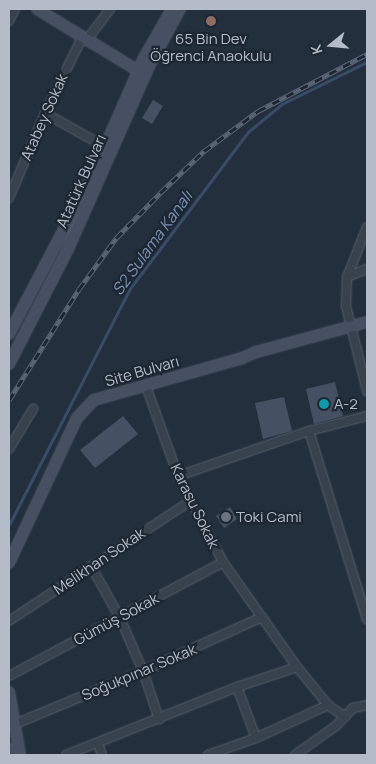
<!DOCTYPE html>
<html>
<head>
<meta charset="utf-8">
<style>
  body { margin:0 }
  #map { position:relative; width:376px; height:764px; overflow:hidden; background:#242f3e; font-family:Manrope,sans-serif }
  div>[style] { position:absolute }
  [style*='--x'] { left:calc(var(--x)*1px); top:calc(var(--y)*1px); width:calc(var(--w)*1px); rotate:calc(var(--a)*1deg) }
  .stream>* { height:2.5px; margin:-1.25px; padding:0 1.25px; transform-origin:1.25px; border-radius:1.25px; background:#394c67 }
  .building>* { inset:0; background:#455162 }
  .roads { filter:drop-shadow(0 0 1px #565f6c) drop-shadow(0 0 1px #565f6c) }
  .street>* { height:8px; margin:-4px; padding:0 4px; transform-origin:4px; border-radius:4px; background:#38414e }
  .secondary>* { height:10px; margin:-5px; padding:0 5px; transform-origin:5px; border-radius:5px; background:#465061 }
  .rail>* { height:4.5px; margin-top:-2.25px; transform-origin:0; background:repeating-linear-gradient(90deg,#1d2633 0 8px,#5a6575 0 16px); box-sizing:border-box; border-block:1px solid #5a6575 }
  .dots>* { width:14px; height:14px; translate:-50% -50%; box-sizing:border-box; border:2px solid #1d2633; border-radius:50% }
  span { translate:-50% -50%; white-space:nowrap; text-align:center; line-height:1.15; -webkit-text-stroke:4.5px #1d2633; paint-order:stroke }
  .poi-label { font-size:15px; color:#b4bcc9 }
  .left { translate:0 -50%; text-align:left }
  .street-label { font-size:15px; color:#b4bcc9 }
  .water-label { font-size:16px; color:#7c92b1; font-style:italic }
  .frame { position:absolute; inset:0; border:10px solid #b4bcc9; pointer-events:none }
  .north { position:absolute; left:306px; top:20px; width:50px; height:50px; -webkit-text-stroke:4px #1d2633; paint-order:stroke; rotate:253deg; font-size:14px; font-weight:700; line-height:20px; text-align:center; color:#b4bcc9 }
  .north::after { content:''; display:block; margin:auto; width:18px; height:22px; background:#b4bcc9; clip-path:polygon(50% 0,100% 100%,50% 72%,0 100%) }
</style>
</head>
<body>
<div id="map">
  <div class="stream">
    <div style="--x:9;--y:525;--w:264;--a:-62.9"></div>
    <div style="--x:129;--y:290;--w:198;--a:-53"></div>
    <div style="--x:248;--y:132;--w:44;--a:-39.5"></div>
    <div style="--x:282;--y:104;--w:95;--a:-26.3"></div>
  </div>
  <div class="building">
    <div style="clip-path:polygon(153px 100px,163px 106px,152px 124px,142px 118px)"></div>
    <div style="clip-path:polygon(335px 382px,343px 416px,314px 424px,306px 389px)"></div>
    <div style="clip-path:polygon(284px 397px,292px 431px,263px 439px,255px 403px)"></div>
    <div style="clip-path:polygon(123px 416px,138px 434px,95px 468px,80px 450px)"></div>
    <div style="clip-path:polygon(230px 507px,237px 519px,224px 528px,216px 516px)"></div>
  </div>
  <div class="roads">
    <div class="street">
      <div style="--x:9;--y:21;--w:13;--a:-63"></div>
      <div style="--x:86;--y:41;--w:40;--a:-53"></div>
      <div style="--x:45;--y:113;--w:69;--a:29.5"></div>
      <div style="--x:9;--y:198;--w:97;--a:-66.9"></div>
      <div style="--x:47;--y:109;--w:79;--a:-63.8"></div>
      <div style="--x:367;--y:227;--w:54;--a:111.8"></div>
      <div style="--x:347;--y:277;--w:29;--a:92"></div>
      <div style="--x:346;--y:306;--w:88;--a:76.1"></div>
      <div style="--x:347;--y:277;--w:22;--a:-22"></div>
      <div style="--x:146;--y:386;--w:96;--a:70.4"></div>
      <div style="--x:178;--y:476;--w:97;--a:62.4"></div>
      <div style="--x:223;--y:562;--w:128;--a:54.8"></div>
      <div style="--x:297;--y:667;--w:49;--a:50.8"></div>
      <div style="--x:328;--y:705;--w:21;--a:35"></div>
      <div style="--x:309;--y:431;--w:197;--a:72.9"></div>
      <div style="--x:9;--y:449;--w:47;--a:-59"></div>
      <div style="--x:178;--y:476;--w:139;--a:-19"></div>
      <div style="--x:309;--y:431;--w:60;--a:-14.5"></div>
      <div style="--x:91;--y:566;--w:60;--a:60.9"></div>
      <div style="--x:120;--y:618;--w:58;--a:66.5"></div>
      <div style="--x:143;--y:671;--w:51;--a:71.6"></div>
      <div style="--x:9;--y:621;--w:217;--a:-33.5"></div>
      <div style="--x:9;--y:676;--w:242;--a:-28"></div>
      <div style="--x:237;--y:687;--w:63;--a:-18.4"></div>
      <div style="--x:15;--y:724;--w:139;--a:-22.5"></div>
      <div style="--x:143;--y:671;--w:131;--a:-24.4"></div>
      <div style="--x:98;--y:743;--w:13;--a:72"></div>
      <div style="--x:66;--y:755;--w:184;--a:-21.7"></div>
      <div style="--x:237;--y:687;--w:54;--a:69.6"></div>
      <div style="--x:208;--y:755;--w:51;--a:-19.5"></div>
      <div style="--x:256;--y:738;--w:79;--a:-24.6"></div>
      <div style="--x:295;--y:755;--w:50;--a:-35.3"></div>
      <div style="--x:336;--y:726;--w:25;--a:-47"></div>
      <div style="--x:353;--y:708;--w:14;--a:-12"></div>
    </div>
    <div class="secondary">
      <div style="--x:37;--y:9;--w:127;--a:31.4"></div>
      <div style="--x:9;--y:334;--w:181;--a:-62.3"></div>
      <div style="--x:93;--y:174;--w:127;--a:-66.3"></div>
      <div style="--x:144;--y:58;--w:56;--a:-60.3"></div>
      <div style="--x:9;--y:364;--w:129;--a:-62.8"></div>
      <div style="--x:68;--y:249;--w:202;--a:-66.1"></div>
      <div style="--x:150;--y:64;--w:63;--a:-61.4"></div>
      <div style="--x:9;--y:563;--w:160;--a:-64.9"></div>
      <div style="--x:77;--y:418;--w:25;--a:-47"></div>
      <div style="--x:94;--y:400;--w:154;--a:-15.8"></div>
      <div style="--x:242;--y:358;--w:15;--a:-23"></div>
      <div style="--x:256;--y:352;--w:115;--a:-15.1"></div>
      <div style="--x:9;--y:692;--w:64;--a:80.1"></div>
      <div style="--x:9;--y:749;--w:6;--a:81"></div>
    </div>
  </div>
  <div class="rail">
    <div style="--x:9;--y:400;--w:131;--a:-57.8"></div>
    <div style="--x:79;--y:289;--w:63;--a:-54"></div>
    <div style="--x:116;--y:238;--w:63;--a:-45.6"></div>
    <div style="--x:160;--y:193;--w:61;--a:-43.7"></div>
    <div style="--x:204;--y:151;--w:67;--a:-36.5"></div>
    <div style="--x:258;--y:111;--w:123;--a:-27.6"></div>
  </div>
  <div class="dots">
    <div style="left:211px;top:21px;background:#8d6e63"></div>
    <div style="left:324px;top:404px;background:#0f9aa8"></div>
    <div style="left:226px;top:517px;background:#6b7280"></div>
  </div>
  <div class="poi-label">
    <span style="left:211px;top:47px">65 Bin Dev<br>Öğrenci Anaokulu</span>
    <span class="left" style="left:334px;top:404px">A-2</span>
    <span class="left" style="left:236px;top:517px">Toki Cami</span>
  </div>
  <div class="street-label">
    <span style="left:44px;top:117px;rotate:-66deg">Atabey Sokak</span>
    <span style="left:81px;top:181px;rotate:-66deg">Atatürk Bulvarı</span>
    <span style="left:142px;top:371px;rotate:-16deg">Site Bulvarı</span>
    <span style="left:195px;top:506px;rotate:64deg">Karasu Sokak</span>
    <span style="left:99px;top:561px;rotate:-34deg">Melikhan Sokak</span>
    <span style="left:116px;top:619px;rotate:-28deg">Gümüş Sokak</span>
    <span style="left:139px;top:672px;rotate:-23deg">Soğukpınar Sokak</span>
  </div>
  <div class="water-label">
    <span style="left:152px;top:243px;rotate:-54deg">S2 Sulama Kanalı</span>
  </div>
  <div class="frame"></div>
  <div class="north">K</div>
</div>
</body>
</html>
